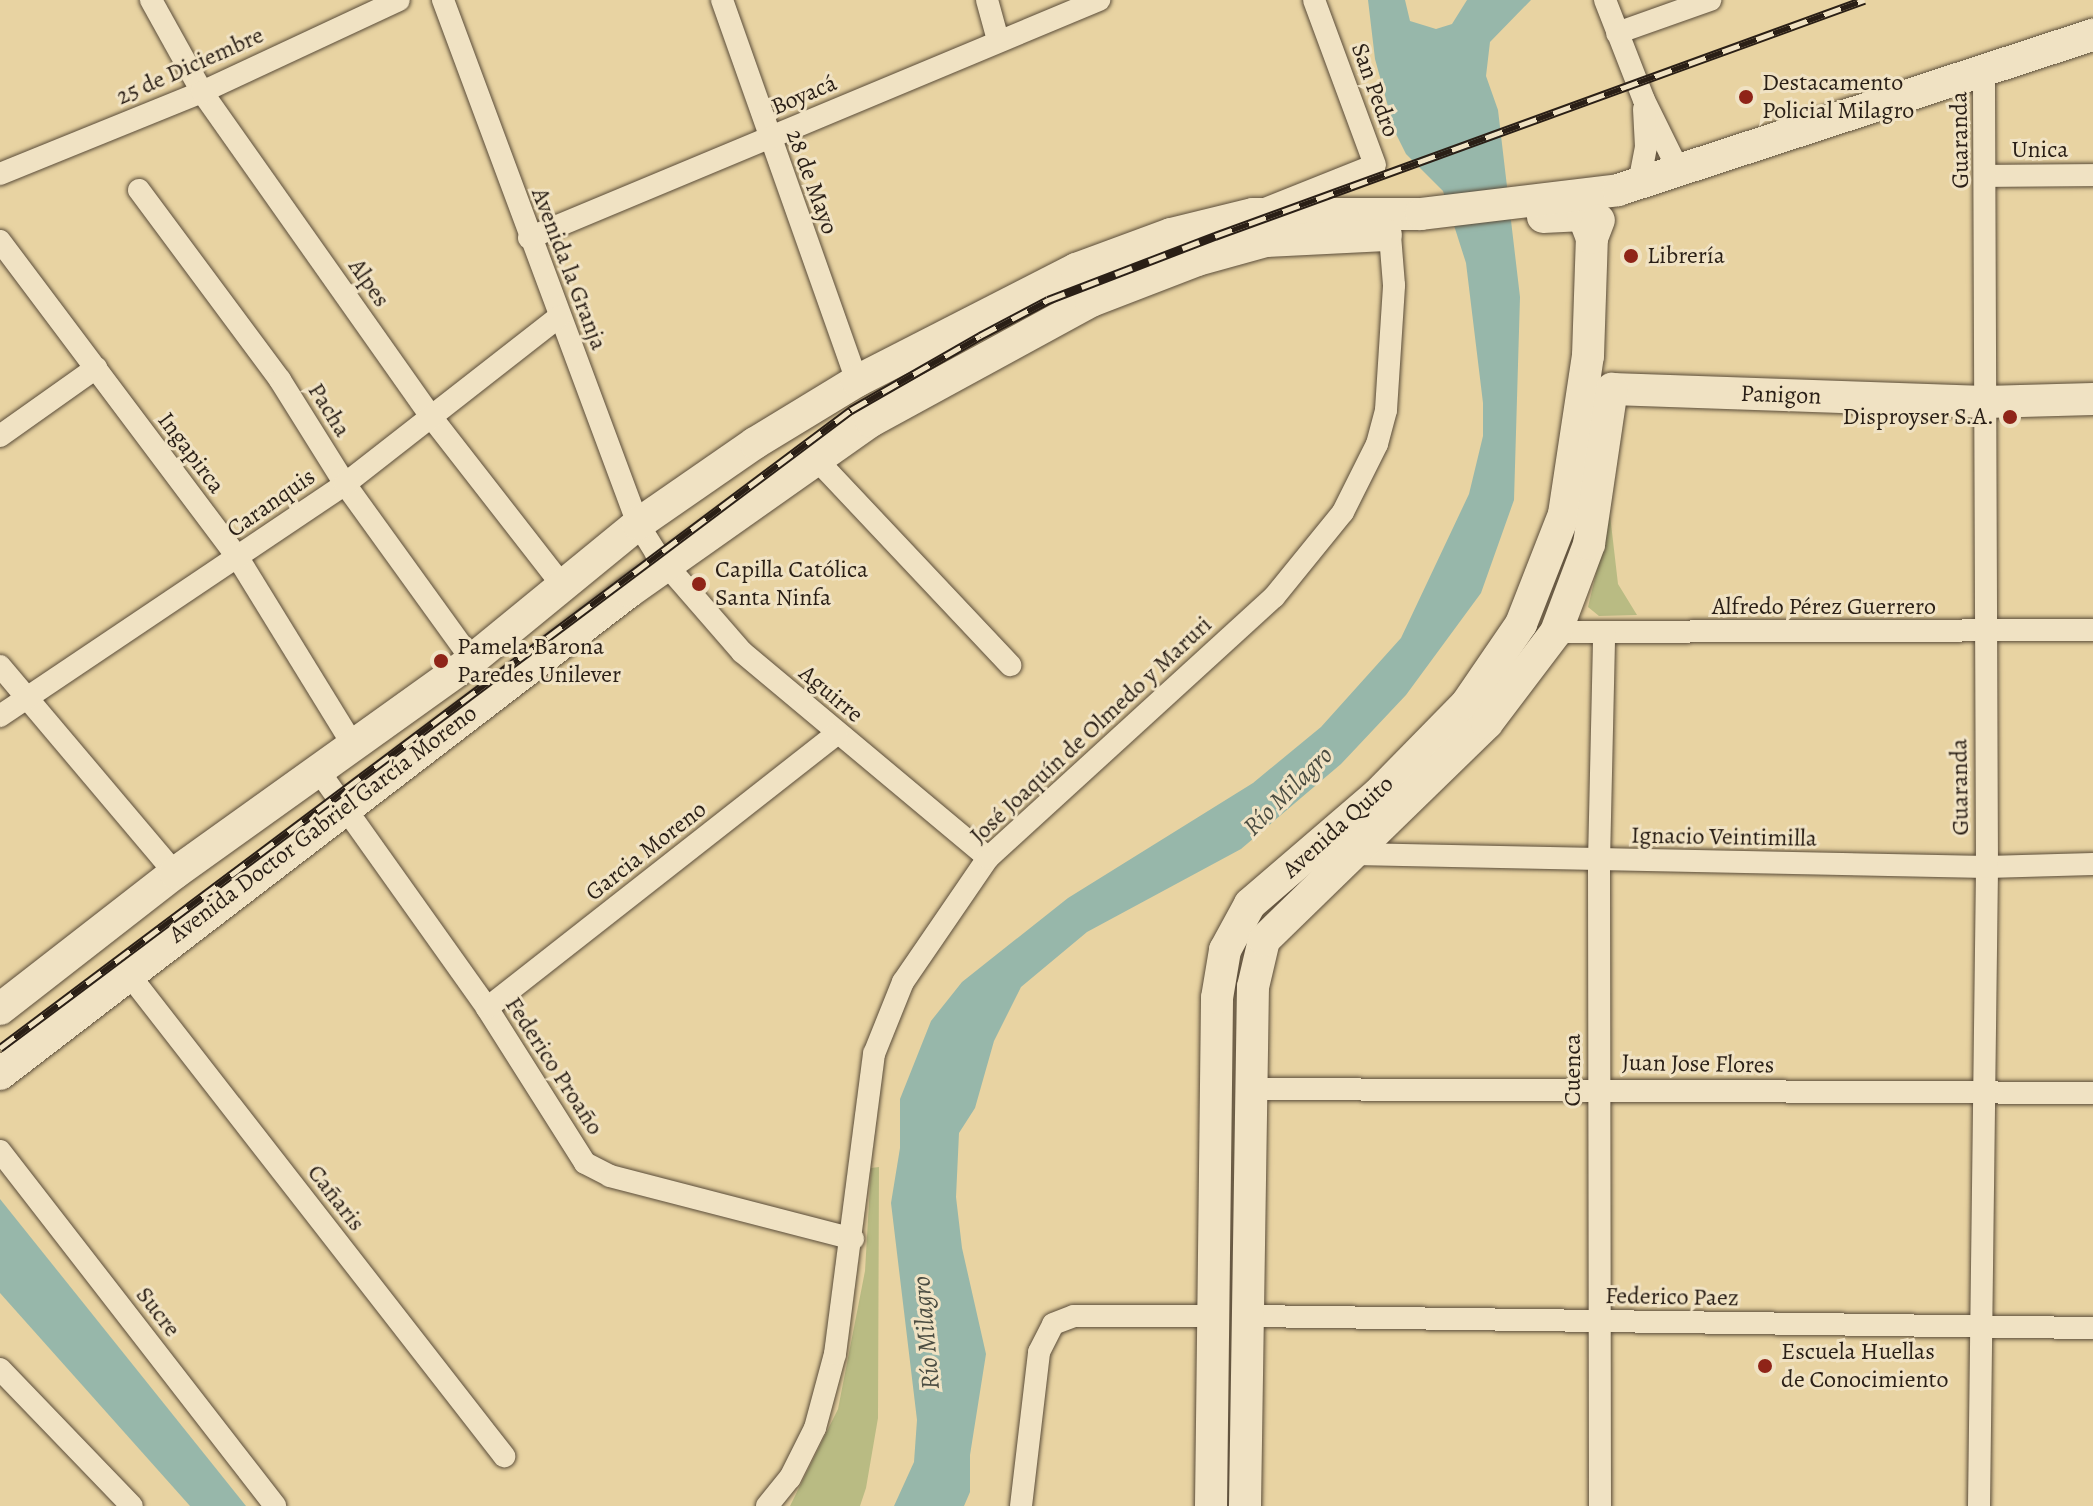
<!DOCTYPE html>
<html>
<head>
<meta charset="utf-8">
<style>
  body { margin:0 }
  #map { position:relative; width:2093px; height:1506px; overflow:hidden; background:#e8d3a2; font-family:Alegreya,serif }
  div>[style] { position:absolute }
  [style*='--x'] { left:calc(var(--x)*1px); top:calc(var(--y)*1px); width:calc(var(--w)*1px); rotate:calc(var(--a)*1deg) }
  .green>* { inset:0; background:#b9bb83 }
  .water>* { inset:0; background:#97b7aa }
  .roads { filter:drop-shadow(0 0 2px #5a4c39) drop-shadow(0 0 2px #5a4c39) }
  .street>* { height:22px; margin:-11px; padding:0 11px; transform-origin:11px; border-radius:11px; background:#f0e2c3 }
  .secondary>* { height:32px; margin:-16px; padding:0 16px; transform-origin:16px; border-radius:16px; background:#f0e2c3 }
  .rail>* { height:9px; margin-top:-4.5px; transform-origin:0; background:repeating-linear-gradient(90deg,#f0e2c3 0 18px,#2a1f16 0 36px); box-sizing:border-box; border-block:2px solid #2a1f16 }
  .dots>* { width:22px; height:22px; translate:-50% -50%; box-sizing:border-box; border:4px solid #f0e2c3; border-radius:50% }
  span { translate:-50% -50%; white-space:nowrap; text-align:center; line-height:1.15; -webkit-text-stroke:6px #f0e2c3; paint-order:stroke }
  .street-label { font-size:24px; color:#2a1f16 }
  .poi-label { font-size:24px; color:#2a1f16 }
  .left { translate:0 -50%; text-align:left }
  .right { translate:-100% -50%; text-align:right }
  .water-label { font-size:26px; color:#4b4d42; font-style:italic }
</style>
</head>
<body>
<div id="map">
  <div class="green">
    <div style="clip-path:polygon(1610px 515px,1618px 584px,1637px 615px,1599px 616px,1588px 607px)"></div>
    <div style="clip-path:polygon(879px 1167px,878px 1418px,866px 1488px,860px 1506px,790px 1506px,838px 1409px,865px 1271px,871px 1168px)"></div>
  </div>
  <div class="water">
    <div style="clip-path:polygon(1368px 0,1405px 0,1410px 21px,1436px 29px,1452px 24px,1467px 0,1531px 0,1490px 42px,1486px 76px,1498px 110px,1520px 297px,1514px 500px,1481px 593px,1406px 695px,1341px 764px,1241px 849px,1087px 932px,1021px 987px,994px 1041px,975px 1108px,959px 1133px,956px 1197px,962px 1248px,986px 1354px,970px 1455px,970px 1492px,964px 1506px,894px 1506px,914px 1462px,917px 1420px,891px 1203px,900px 1148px,900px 1099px,931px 1021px,962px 982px,1068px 898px,1253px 783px,1321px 727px,1401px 638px,1469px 494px,1483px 436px,1483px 403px,1466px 263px,1443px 191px,1406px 154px,1395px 132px,1375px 59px)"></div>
    <div style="clip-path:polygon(0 1199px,246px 1506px,190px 1506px,0 1293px)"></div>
  </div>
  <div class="roads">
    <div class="street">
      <div style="--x:151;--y:0;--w:105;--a:61"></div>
      <div style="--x:202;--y:92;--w:399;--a:54.8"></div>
      <div style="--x:432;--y:418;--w:212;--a:52.1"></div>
      <div style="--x:443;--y:0;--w:559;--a:69.59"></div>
      <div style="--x:638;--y:524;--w:34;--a:58"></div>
      <div style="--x:656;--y:553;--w:131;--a:49"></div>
      <div style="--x:742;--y:652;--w:321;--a:39.9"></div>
      <div style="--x:722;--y:0;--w:404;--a:70.5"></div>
      <div style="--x:987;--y:0;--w:41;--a:74.6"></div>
      <div style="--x:1605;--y:0;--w:107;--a:68.7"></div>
      <div style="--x:1644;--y:100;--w:77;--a:63.8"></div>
      <div style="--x:1617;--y:33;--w:99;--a:-19.5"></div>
      <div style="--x:0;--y:174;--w:218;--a:-22.1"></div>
      <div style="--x:202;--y:92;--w:217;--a:-25"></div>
      <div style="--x:1987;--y:176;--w:106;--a:-0.5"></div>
      <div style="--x:1639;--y:183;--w:37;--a:-79"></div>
      <div style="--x:1646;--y:147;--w:38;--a:-93"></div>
      <div style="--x:139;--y:190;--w:237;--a:53.4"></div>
      <div style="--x:280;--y:380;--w:123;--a:58"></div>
      <div style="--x:345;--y:484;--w:217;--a:54.2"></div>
      <div style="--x:1265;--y:209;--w:118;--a:-21.8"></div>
      <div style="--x:1375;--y:165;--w:176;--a:-110.3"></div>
      <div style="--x:529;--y:238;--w:618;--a:-22.66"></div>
      <div style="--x:0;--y:241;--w:396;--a:53.1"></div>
      <div style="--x:238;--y:558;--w:220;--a:58.4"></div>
      <div style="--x:0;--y:436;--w:118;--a:-35.3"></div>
      <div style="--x:817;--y:460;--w:282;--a:46.7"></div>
      <div style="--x:1556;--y:632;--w:537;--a:-0.21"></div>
      <div style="--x:0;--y:666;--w:271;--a:49.8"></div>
      <div style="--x:0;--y:716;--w:416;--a:-33.9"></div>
      <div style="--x:345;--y:484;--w:271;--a:-38"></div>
      <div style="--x:318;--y:770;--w:292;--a:54.6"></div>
      <div style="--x:487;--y:1008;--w:183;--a:57.7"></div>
      <div style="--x:585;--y:1163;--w:28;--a:27"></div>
      <div style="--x:610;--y:1176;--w:251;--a:14.5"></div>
      <div style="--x:1354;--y:854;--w:633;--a:1.18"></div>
      <div style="--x:1987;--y:867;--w:106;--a:-1.6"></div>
      <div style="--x:127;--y:972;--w:614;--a:52.08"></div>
      <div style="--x:487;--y:1008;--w:444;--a:-38.1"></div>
      <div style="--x:1253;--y:1089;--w:840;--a:0.27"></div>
      <div style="--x:0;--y:1151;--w:449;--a:52.2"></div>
      <div style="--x:1250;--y:1316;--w:843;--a:0.82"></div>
      <div style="--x:0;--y:1369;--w:190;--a:46.1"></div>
      <div style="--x:767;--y:1506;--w:36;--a:-51"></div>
      <div style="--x:790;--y:1478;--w:56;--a:-63.4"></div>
      <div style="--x:815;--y:1428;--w:77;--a:-74.9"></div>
      <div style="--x:835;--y:1354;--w:303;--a:-82.6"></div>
      <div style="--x:874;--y:1054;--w:78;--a:-68.1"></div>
      <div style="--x:903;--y:982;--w:150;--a:-55.6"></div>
      <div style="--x:988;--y:858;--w:387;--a:-42.4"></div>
      <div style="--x:1274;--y:597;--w:109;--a:-50.9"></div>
      <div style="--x:1343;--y:512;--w:76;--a:-63.4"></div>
      <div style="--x:1377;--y:444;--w:35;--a:-75"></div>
      <div style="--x:1386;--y:410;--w:125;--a:-86.3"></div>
      <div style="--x:1394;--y:285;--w:50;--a:-94.6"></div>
      <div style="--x:1021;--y:1506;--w:155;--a:-83.3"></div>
      <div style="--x:1039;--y:1352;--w:31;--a:-63"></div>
      <div style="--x:1053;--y:1324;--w:22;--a:-21"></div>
      <div style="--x:1074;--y:1316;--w:138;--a:0"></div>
      <div style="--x:1600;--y:1506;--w:645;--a:-90.09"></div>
      <div style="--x:1599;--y:861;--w:228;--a:-88.7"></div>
      <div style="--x:1979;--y:1506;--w:639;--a:-89.28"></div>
      <div style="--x:1987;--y:867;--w:799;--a:-90.22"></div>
    </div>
    <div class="secondary">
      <div style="--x:1543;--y:217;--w:40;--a:-2.9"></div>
      <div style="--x:1583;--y:215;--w:25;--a:69"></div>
      <div style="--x:1612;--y:389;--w:373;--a:2"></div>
      <div style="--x:1985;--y:402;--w:108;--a:-1.6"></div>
      <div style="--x:0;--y:1009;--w:222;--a:-37.9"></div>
      <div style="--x:175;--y:873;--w:365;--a:-35.6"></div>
      <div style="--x:472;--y:660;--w:215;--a:-39.3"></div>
      <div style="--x:638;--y:524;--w:142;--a:-34.7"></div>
      <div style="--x:755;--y:443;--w:119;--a:-31.3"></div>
      <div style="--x:857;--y:381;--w:246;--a:-27.1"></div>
      <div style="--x:1076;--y:269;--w:101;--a:-20.2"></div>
      <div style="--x:1171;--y:234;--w:84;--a:-13.7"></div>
      <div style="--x:1253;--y:214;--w:168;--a:0"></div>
      <div style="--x:1421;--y:214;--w:198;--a:-6.9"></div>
      <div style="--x:1618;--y:190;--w:500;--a:-18.1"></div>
      <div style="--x:0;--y:1074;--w:794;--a:-37.48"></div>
      <div style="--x:630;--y:591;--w:295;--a:-35.2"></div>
      <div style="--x:871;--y:421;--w:251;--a:-28.6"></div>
      <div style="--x:1091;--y:301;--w:114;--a:-21.1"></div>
      <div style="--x:1197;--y:260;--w:72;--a:-15.4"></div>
      <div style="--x:1266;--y:241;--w:120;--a:-2.9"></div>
      <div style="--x:1211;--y:1506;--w:508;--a:-89.32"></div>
      <div style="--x:1217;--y:998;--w:49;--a:-80.5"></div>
      <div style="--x:1225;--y:950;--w:52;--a:-61.5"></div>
      <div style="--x:1250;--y:904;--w:169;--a:-40.7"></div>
      <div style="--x:1378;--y:794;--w:127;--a:-45.6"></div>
      <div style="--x:1467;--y:703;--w:96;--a:-55.6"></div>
      <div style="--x:1521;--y:624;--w:118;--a:-68.6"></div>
      <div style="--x:1564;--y:514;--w:160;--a:-81.4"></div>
      <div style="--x:1588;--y:356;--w:118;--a:-88.1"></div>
      <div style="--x:1592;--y:238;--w:19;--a:-69"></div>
      <div style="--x:1245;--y:1506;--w:519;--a:-89.12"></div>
      <div style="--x:1253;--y:987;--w:48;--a:-76.8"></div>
      <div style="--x:1264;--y:940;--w:311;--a:-44.2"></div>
      <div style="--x:1487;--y:723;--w:114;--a:-52.8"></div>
      <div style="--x:1556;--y:632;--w:94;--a:-69.4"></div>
      <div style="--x:1589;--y:544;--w:157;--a:-81.6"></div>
    </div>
  </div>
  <div class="rail">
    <div style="--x:0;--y:1048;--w:1064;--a:-36.86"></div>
    <div style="--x:851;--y:410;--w:149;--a:-29.8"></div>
    <div style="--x:980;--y:336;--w:77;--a:-27.9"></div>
    <div style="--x:1048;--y:300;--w:179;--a:-21"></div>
    <div style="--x:1215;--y:236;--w:691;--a:-19.98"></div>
  </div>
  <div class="dots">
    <div style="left:1746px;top:97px;background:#8f2418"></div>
    <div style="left:1631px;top:256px;background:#8f2418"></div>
    <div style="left:2010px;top:417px;background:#8f2418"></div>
    <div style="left:699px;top:584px;background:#8f2418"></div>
    <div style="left:441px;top:661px;background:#8f2418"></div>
    <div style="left:1765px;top:1366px;background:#8f2418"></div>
  </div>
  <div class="street-label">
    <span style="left:190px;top:66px;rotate:-24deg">25 de Diciembre</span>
    <span style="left:1375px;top:90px;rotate:70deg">San Pedro</span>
    <span style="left:804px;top:95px;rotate:-23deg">Boyacá</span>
    <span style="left:1960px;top:140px;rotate:-91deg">Guaranda</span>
    <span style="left:2040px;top:150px">Unica</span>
    <span style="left:812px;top:182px;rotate:70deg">28 de Mayo</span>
    <span style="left:569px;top:269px;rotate:69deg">Avenida la Granja</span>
    <span style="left:369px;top:283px;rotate:55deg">Alpes</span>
    <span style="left:1781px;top:395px;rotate:2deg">Panigon</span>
    <span style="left:329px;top:410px;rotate:58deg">Pacha</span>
    <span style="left:191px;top:453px;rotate:53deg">Ingapirca</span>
    <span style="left:271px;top:503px;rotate:-35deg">Caranquis</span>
    <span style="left:1824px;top:607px">Alfredo Pérez Guerrero</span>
    <span style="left:831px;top:694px;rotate:40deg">Aguirre</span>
    <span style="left:1091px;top:730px;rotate:-43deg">José Joaquín de Olmedo y Maruri</span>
    <span style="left:1960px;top:787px;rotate:-91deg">Guaranda</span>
    <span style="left:323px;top:824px;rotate:-37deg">Avenida Doctor Gabriel García Moreno</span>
    <span style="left:1338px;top:827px;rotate:-42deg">Avenida Quito</span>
    <span style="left:1724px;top:837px;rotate:1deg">Ignacio Veintimilla</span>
    <span style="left:646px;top:851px;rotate:-38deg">Garcia Moreno</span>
    <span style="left:1698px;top:1064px;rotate:1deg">Juan Jose Flores</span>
    <span style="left:554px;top:1066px;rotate:57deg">Federico Proaño</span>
    <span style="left:1573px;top:1070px;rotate:-90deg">Cuenca</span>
    <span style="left:336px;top:1198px;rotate:52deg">Cañaris</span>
    <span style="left:1672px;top:1297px;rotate:1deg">Federico Paez</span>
    <span style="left:158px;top:1312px;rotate:52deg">Sucre</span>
  </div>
  <div class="poi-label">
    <span class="left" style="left:1762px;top:97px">Destacamento<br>Policial Milagro</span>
    <span class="left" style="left:1647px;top:256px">Librería</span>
    <span class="right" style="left:1994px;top:417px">Disproyser S.A.</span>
    <span class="left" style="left:715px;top:584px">Capilla Católica<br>Santa Ninfa</span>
    <span class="left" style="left:457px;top:661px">Pamela Barona<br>Paredes Unilever</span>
    <span class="left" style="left:1781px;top:1366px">Escuela Huellas<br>de Conocimiento</span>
  </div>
  <div class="water-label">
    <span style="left:1288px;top:791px;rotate:-45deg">Río Milagro</span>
    <span style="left:926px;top:1333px;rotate:-95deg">Río Milagro</span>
  </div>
</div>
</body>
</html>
